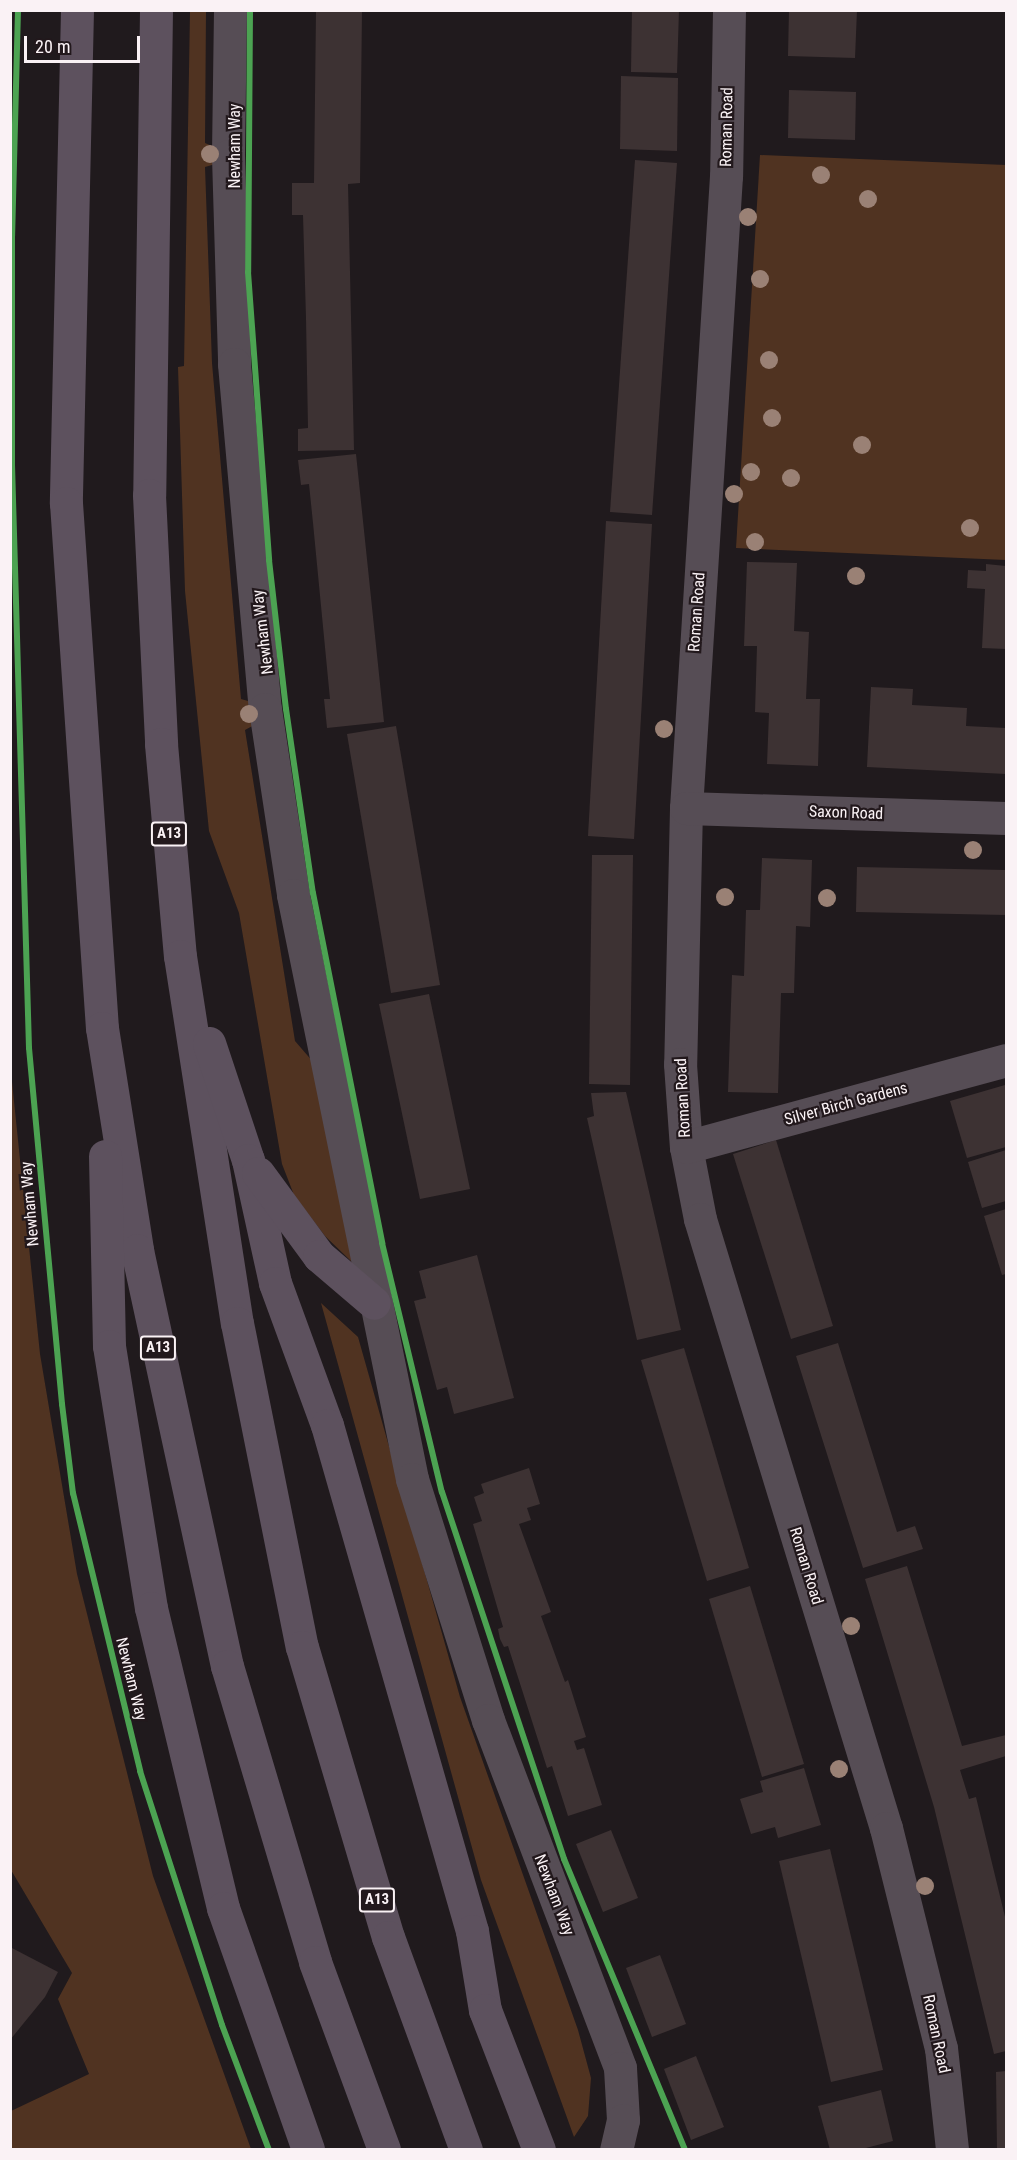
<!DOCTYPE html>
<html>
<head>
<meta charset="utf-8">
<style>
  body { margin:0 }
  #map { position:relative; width:1017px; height:2160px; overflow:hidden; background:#201a1d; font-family:"Roboto Condensed",sans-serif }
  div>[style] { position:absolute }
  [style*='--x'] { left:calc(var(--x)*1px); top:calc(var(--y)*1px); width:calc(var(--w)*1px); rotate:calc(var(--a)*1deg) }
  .green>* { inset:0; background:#503321 }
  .building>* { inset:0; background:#3d3233 }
  .street>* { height:33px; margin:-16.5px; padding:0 16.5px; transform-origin:16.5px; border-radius:16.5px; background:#564d55 }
  .highway>* { height:33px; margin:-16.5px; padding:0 16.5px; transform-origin:16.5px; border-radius:16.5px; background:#5d515e }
  .cycleway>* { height:6px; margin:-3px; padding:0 3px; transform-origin:3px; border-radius:3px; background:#4ca352 }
  .trees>* { width:18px; height:18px; margin:-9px; border-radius:50%; background:#9a8175 }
  span { translate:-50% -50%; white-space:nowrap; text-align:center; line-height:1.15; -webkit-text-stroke:4.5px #22181c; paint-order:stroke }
  .shield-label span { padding:2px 4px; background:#22181c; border:2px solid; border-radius:4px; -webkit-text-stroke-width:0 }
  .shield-label { font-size:15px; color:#faf2f5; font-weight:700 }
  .street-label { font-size:16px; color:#faf2f5 }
  .frame { position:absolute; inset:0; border:12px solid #faf2f5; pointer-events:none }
  .scale { position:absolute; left:24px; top:36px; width:116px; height:27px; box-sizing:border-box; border:3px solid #faf2f5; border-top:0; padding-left:8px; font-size:18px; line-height:21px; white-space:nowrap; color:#faf2f5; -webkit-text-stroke:4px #22181c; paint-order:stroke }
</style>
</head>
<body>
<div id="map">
  <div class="green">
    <div style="clip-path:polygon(190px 11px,206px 11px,205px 143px,219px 149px,219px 163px,205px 167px,212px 363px,241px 699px,255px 703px,258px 723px,245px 730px,295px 1041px,314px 1063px,352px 1262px,325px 1236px,294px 1195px,282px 1164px,239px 913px,209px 831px,185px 591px,178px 367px,184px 366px)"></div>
    <div style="clip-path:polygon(760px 155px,1006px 165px,1006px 560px,736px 548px)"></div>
    <div style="clip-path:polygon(11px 1072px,40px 1354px,77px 1574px,153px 1876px,251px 2149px,11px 2149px,11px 2111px,89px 2074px,58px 1999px,72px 1973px,11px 1870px)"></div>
    <div style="clip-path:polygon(321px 1303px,358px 1337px,460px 1697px,578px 2030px,591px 2078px,588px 2116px,574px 2137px,481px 1880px)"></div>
  </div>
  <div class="building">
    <div style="clip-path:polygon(316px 10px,362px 10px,360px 183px,348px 184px,354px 450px,298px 451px,298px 429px,308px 428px,306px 318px,303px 215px,292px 215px,292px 183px,314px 183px)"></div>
    <div style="clip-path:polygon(632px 10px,679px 10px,677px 73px,631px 72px)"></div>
    <div style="clip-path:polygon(789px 10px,857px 10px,855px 58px,788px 56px)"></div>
    <div style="clip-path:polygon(621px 76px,678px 78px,677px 151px,620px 149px)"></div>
    <div style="clip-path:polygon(789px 90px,856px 92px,855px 140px,788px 138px)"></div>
    <div style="clip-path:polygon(635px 160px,677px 163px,652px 515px,610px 512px)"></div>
    <div style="clip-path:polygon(356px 454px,384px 722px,327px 728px,324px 699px,330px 699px,313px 523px,309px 484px,301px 485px,298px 460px)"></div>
    <div style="clip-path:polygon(606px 521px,652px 524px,634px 839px,588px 836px)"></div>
    <div style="clip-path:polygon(747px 562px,797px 563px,794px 631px,809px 632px,806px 699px,820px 699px,818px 766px,767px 764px,769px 713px,755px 712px,757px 646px,744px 646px)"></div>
    <div style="clip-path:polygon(986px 564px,1006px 566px,1006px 649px,982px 648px,985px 589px,967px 588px,968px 570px,986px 571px)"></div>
    <div style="clip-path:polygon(871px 687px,913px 689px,912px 705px,967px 708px,966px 726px,1006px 728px,1006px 774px,867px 767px)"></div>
    <div style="clip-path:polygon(396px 726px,440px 985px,391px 993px,347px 734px)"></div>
    <div style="clip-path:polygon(592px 855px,633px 855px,630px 1085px,589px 1084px)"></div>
    <div style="clip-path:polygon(762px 858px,812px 860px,810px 927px,796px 926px,794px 993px,781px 993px,778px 1093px,728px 1092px,732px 975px,744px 976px,746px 910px,760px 910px)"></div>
    <div style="clip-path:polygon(857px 867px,1006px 870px,1006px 915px,856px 912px)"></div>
    <div style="clip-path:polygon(429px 994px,470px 1189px,420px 1199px,379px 1004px)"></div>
    <div style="clip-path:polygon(1005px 1085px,1006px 1147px,967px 1158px,950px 1101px)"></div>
    <div style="clip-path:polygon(626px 1092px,681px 1330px,637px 1340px,587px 1118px,594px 1116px,591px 1093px)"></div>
    <div style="clip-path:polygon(776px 1140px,833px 1326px,791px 1339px,733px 1154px)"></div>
    <div style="clip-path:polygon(1006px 1150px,1006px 1201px,982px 1208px,968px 1162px)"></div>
    <div style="clip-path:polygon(1006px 1209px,1006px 1274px,1002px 1275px,984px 1216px)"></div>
    <div style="clip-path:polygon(477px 1255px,514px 1398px,454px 1414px,447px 1387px,437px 1390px,414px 1301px,426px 1298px,419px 1271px)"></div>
    <div style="clip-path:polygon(838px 1343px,897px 1532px,915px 1526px,923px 1549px,863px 1568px,796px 1356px)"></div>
    <div style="clip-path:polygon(684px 1348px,749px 1568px,707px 1581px,641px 1360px)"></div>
    <div style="clip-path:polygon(529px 1468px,540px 1504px,527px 1508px,531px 1520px,519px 1524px,551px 1612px,541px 1616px,565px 1682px,568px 1680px,586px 1737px,574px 1741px,577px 1750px,584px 1748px,602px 1805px,568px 1816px,552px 1766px,547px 1768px,508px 1646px,504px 1647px,500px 1639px,498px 1629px,503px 1627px,473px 1524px,482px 1521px,474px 1497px,484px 1493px,481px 1484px)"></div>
    <div style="clip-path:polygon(907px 1566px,962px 1746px,1006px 1735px,1006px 1756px,960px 1770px,969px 1799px,976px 1797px,1006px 1921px,1006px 2051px,994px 2054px,934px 1807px,865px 1579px)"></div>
    <div style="clip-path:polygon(750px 1586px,804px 1764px,762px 1777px,709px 1599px)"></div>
    <div style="clip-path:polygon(804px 1768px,821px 1825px,778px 1838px,775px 1827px,751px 1834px,740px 1799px,763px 1792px,760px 1781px)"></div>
    <div style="clip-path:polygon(611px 1830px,638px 1898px,603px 1912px,576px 1844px)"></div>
    <div style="clip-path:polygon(830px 1849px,883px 2070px,831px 2082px,779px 1861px)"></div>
    <div style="clip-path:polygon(10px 1947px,58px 1972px,45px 1997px,10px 2040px)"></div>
    <div style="clip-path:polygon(660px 1955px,686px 2024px,652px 2037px,626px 1968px)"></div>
    <div style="clip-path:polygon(696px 2056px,724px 2127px,691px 2140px,664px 2069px)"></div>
    <div style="clip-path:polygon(1006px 2071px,1006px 2150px,997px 2150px,996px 2072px)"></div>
    <div style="clip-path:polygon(881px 2090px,893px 2141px,858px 2150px,830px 2150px,818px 2106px)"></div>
  </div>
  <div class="street">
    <div style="--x:230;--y:10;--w:146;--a:90.8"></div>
    <div style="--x:228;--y:156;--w:208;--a:88.3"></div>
    <div style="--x:234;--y:364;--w:346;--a:84.9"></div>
    <div style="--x:265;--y:709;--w:188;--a:81.4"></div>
    <div style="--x:293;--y:895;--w:596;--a:78.48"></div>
    <div style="--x:412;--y:1479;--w:253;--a:72.5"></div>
    <div style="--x:488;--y:1720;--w:372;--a:69.2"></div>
    <div style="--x:620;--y:2068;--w:52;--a:86.7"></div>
    <div style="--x:623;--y:2120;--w:31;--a:103"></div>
    <div style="--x:729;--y:10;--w:166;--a:91"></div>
    <div style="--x:726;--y:176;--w:633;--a:93.62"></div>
    <div style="--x:686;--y:808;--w:256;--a:91.3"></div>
    <div style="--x:680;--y:1064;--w:83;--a:85.9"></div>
    <div style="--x:686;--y:1147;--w:73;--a:79"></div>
    <div style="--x:700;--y:1219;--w:637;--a:73.02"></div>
    <div style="--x:886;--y:1828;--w:227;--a:76"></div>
    <div style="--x:941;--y:2048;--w:103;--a:83.8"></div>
    <div style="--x:686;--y:808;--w:320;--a:1.8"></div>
    <div style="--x:686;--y:1147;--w:332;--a:-15.2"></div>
  </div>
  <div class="highway">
    <div style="--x:77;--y:10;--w:493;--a:91.3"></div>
    <div style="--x:66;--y:503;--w:526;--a:86.08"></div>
    <div style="--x:102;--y:1028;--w:225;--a:81"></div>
    <div style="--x:137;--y:1250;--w:426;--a:77.8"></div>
    <div style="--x:227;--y:1666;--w:309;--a:73.4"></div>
    <div style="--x:315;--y:1962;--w:200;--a:69.8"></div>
    <div style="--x:156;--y:10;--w:485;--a:90.8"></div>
    <div style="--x:149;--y:495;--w:249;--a:87.2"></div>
    <div style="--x:161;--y:744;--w:213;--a:84.9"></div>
    <div style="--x:180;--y:956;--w:371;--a:81.2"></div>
    <div style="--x:237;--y:1323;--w:330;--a:78.7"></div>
    <div style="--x:302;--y:1647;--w:302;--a:73.5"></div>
    <div style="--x:388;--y:1937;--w:227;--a:69.9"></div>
    <div style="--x:209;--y:1043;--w:123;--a:71.6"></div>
    <div style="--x:248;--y:1160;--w:126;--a:77.6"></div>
    <div style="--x:275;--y:1283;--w:151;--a:69.9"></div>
    <div style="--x:327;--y:1425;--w:526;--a:74.01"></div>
    <div style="--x:472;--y:1931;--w:80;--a:80.7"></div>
    <div style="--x:485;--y:2010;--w:150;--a:68.9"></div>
    <div style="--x:105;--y:1156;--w:190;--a:88.8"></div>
    <div style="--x:109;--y:1346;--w:265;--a:80.9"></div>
    <div style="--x:151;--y:1608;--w:309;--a:76.5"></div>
    <div style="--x:223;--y:1908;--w:256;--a:70.6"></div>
    <div style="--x:258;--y:1173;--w:103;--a:53.7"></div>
    <div style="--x:319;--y:1256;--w:72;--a:40.5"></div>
  </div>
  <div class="cycleway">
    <div style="--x:18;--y:10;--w:226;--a:91.5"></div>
    <div style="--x:12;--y:236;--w:229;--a:90"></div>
    <div style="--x:12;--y:465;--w:583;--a:88.33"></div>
    <div style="--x:29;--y:1048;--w:358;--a:84.7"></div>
    <div style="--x:62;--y:1404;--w:90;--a:83"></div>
    <div style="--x:73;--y:1493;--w:286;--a:76.4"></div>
    <div style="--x:140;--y:1771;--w:267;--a:72.1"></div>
    <div style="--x:222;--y:2025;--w:134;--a:69.4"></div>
    <div style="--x:250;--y:10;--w:262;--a:90.4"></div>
    <div style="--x:248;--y:272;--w:289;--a:85.8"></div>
    <div style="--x:269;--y:560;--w:150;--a:83.5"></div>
    <div style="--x:286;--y:709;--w:186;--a:81.7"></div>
    <div style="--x:313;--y:893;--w:357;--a:78.8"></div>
    <div style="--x:382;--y:1243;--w:256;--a:76.5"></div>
    <div style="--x:442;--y:1492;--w:387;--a:71.6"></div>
    <div style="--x:564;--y:1859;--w:315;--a:67.4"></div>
  </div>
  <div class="trees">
    <div style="left:210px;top:154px"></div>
    <div style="left:821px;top:175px"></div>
    <div style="left:868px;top:199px"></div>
    <div style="left:748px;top:217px"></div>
    <div style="left:760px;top:279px"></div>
    <div style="left:769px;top:360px"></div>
    <div style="left:772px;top:418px"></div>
    <div style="left:862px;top:445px"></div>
    <div style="left:751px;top:472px"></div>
    <div style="left:791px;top:478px"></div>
    <div style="left:734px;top:494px"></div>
    <div style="left:970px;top:528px"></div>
    <div style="left:755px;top:542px"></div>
    <div style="left:856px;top:576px"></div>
    <div style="left:249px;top:714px"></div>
    <div style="left:664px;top:729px"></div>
    <div style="left:973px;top:850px"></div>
    <div style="left:725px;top:897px"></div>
    <div style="left:827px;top:898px"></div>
    <div style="left:851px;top:1626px"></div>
    <div style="left:839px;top:1769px"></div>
    <div style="left:925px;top:1886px"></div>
  </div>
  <div class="shield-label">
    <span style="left:169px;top:834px">A13</span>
    <span style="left:158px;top:1348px">A13</span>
    <span style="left:377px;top:1900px">A13</span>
  </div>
  <div class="street-label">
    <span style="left:727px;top:127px;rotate:-89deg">Roman Road</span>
    <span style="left:235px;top:146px;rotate:-90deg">Newham Way</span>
    <span style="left:697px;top:612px;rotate:-86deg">Roman Road</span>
    <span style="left:263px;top:632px;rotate:-97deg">Newham Way</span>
    <span style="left:846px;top:813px;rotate:2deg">Saxon Road</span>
    <span style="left:683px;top:1098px;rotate:-93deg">Roman Road</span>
    <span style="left:846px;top:1104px;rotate:-15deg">Silver Birch Gardens</span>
    <span style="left:30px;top:1204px;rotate:-95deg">Newham Way</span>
    <span style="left:806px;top:1566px;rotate:73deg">Roman Road</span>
    <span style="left:131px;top:1679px;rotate:76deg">Newham Way</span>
    <span style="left:554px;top:1895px;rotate:69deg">Newham Way</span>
    <span style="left:936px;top:2034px;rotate:78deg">Roman Road</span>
  </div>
  <div class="frame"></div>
  <div class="scale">20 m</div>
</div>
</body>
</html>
